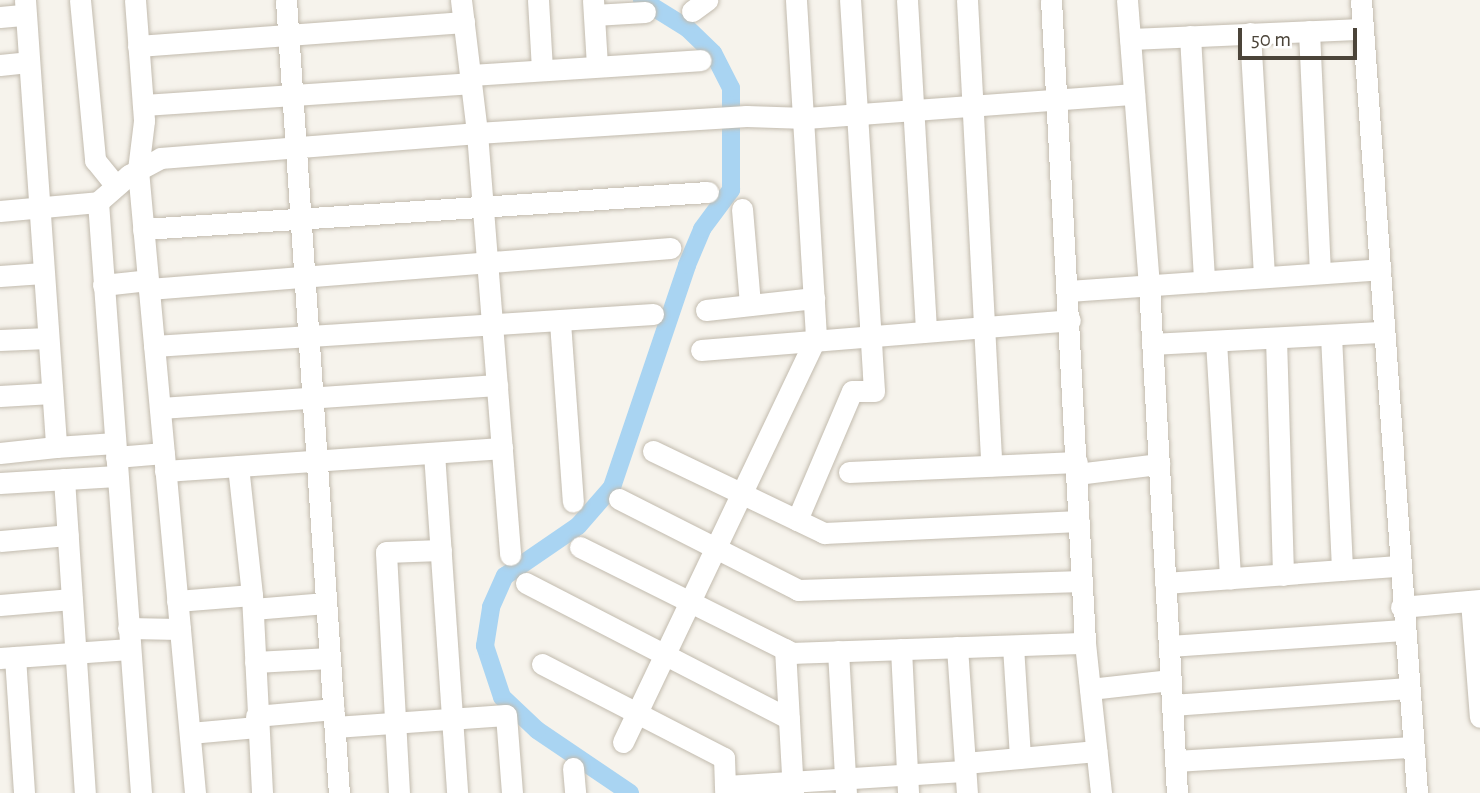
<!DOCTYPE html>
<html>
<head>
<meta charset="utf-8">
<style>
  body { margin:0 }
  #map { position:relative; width:1480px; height:793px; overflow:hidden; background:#f6f3ec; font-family:"Alegreya Sans",sans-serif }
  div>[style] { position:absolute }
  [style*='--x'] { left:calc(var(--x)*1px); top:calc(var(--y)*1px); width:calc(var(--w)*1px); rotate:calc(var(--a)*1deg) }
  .canal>* { height:18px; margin:-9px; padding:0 9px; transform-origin:9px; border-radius:9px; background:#a9d4f2 }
  .roads { filter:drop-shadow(0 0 2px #c2bbae) drop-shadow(0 0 2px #c2bbae) }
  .minor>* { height:21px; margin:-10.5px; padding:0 10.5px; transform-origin:10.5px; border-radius:10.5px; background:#fff }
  span { translate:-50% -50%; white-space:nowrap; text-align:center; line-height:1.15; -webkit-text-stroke:6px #fff; paint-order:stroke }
  .scale { position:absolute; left:1238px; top:28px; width:119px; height:32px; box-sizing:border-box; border:4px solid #4b4439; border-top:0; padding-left:9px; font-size:21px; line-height:24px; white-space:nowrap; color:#4b4439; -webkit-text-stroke:5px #fff; paint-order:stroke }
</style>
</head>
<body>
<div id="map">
  <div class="canal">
    <div style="--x:630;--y:793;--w:112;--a:-145.9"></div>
    <div style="--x:537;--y:730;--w:48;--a:-136.7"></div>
    <div style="--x:502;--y:697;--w:54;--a:-108.4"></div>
    <div style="--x:485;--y:646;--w:39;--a:-81"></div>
    <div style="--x:491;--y:607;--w:34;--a:-66"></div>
    <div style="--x:505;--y:576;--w:88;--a:-34.4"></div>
    <div style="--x:578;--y:526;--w:52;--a:-48.9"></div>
    <div style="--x:612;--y:487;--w:234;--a:-71.3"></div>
    <div style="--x:687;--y:265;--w:39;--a:-67"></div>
    <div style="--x:702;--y:229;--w:49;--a:-53.4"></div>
    <div style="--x:731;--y:190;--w:102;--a:-90"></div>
    <div style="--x:731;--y:88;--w:39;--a:-117"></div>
    <div style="--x:713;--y:53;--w:36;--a:-136"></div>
    <div style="--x:687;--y:28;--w:53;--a:-148.1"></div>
  </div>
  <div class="roads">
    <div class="minor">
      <div style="--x:25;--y:0;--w:448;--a:86"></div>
      <div style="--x:56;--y:447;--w:59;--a:-3.9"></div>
      <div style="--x:80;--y:0;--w:161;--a:84.6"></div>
      <div style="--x:95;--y:160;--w:33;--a:51"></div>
      <div style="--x:135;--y:0;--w:121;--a:85.7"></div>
      <div style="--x:144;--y:121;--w:49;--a:97"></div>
      <div style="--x:138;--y:170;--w:626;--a:84.77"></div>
      <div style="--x:286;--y:0;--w:795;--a:86.18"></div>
      <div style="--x:461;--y:0;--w:134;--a:83.1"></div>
      <div style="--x:477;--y:133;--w:423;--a:85.5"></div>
      <div style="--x:538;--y:0;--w:70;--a:86.7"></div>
      <div style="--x:593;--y:0;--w:66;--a:86.5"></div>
      <div style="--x:907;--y:0;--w:331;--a:86.7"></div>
      <div style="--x:967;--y:0;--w:466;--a:87"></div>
      <div style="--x:1051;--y:0;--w:644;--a:86.97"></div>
      <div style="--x:1085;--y:643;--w:151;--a:83.9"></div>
      <div style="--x:1127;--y:0;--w:286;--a:85.6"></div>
      <div style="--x:1149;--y:285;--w:509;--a:86.85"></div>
      <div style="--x:1361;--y:0;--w:795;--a:85.96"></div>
      <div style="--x:692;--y:11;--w:19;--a:-36"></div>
      <div style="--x:594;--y:15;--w:51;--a:-3.4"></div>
      <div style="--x:0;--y:17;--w:25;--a:-5"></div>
      <div style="--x:1309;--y:31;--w:242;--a:87.4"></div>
      <div style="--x:1250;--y:33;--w:244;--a:86.7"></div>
      <div style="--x:1190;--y:36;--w:246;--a:86.7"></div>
      <div style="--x:1130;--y:39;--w:233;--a:-2.5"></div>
      <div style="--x:138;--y:46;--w:327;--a:-4.2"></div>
      <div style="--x:0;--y:65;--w:28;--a:-6"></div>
      <div style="--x:470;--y:75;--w:231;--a:-3.7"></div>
      <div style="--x:143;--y:105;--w:328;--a:-3.8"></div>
      <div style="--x:98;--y:202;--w:593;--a:85.84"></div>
      <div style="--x:742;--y:209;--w:96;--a:85.2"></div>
      <div style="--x:0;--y:211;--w:98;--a:-5.2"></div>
      <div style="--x:98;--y:202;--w:41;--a:-41.1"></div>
      <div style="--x:129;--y:175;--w:36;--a:-28"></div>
      <div style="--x:161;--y:158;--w:317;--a:-4.5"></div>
      <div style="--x:477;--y:133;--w:270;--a:-3.6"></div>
      <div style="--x:746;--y:116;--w:60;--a:1.9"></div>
      <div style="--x:806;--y:118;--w:329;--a:-4.2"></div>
      <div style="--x:143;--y:229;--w:566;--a:-3.75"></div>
      <div style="--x:0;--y:276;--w:43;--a:-4"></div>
      <div style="--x:103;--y:285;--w:45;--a:-6.3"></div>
      <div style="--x:149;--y:289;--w:523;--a:-4.5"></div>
      <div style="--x:1068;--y:291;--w:313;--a:-4"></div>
      <div style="--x:706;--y:310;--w:109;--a:-6.3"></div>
      <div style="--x:560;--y:322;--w:180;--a:85.9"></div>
      <div style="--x:1331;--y:335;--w:235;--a:87.3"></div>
      <div style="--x:1276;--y:338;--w:237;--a:88.3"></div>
      <div style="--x:0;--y:340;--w:48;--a:-2.4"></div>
      <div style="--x:1216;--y:341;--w:238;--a:86.6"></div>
      <div style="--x:1152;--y:344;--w:232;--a:-3"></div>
      <div style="--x:154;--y:346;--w:500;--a:-3.67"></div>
      <div style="--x:701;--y:350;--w:370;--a:-4.6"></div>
      <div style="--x:0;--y:396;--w:52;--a:-3.3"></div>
      <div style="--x:160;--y:408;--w:338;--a:-3.9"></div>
      <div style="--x:653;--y:451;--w:190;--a:25.6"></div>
      <div style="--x:824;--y:533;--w:255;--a:-2.7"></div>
      <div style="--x:0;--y:453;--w:56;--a:-6.1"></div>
      <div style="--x:434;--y:453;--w:341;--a:86.1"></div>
      <div style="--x:116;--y:457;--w:48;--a:-4.8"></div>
      <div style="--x:238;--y:466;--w:130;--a:83.8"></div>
      <div style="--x:252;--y:595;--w:198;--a:87.1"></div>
      <div style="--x:165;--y:471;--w:338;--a:-3.9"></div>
      <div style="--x:849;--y:472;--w:228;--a:-2.5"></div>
      <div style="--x:1077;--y:474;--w:83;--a:-7"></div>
      <div style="--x:64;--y:479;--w:315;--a:86.2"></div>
      <div style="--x:0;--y:483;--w:117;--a:-3.4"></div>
      <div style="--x:619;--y:499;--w:201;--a:26.9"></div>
      <div style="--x:798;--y:590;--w:284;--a:-1.8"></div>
      <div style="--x:797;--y:520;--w:140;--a:-66.9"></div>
      <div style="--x:852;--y:391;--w:22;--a:0"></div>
      <div style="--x:874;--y:391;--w:392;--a:-93.5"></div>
      <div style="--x:0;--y:541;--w:68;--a:-5"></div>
      <div style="--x:580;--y:547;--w:238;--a:26.5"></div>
      <div style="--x:793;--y:653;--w:292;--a:-2"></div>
      <div style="--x:526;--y:583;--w:296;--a:27.3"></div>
      <div style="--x:1165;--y:583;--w:234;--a:-4.2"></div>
      <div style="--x:177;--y:601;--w:75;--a:-4.6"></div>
      <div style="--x:1471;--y:601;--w:116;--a:85.6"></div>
      <div style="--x:0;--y:605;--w:72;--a:-4.8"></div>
      <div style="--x:1401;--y:607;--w:79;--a:-5.1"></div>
      <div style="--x:253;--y:609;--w:73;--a:-4.7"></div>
      <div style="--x:128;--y:628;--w:52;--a:1.1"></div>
      <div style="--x:1013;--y:646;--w:112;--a:86.4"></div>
      <div style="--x:1169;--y:646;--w:235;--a:-3.9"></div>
      <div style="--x:957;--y:647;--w:146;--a:86.1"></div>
      <div style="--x:785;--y:649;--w:144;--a:86.8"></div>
      <div style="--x:901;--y:649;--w:144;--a:87.2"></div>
      <div style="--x:838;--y:651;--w:142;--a:86.8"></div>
      <div style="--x:15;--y:657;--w:136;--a:86.2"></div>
      <div style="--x:0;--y:658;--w:130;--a:-4"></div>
      <div style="--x:255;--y:662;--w:75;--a:-3.1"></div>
      <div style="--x:542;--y:664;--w:205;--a:27.3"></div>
      <div style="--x:724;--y:758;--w:35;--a:88"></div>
      <div style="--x:1090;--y:689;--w:81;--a:-6.4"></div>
      <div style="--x:1172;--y:705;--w:237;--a:-4.1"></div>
      <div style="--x:256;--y:716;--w:78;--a:-5.1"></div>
      <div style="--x:335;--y:727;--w:171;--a:-4"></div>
      <div style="--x:506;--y:715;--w:78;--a:85.6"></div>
      <div style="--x:190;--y:733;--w:67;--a:-5.1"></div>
      <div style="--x:623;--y:742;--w:449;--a:-64.5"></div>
      <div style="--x:816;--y:337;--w:338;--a:-93.4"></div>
      <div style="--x:1175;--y:761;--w:238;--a:-3.4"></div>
      <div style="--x:965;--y:763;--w:132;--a:-5.2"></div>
      <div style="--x:573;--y:768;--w:25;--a:85"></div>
      <div style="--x:725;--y:786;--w:240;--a:-3.6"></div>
      <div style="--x:399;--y:793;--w:241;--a:-93.1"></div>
      <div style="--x:386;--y:552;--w:55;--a:-2.1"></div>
    </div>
  </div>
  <div class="scale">50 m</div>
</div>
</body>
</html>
